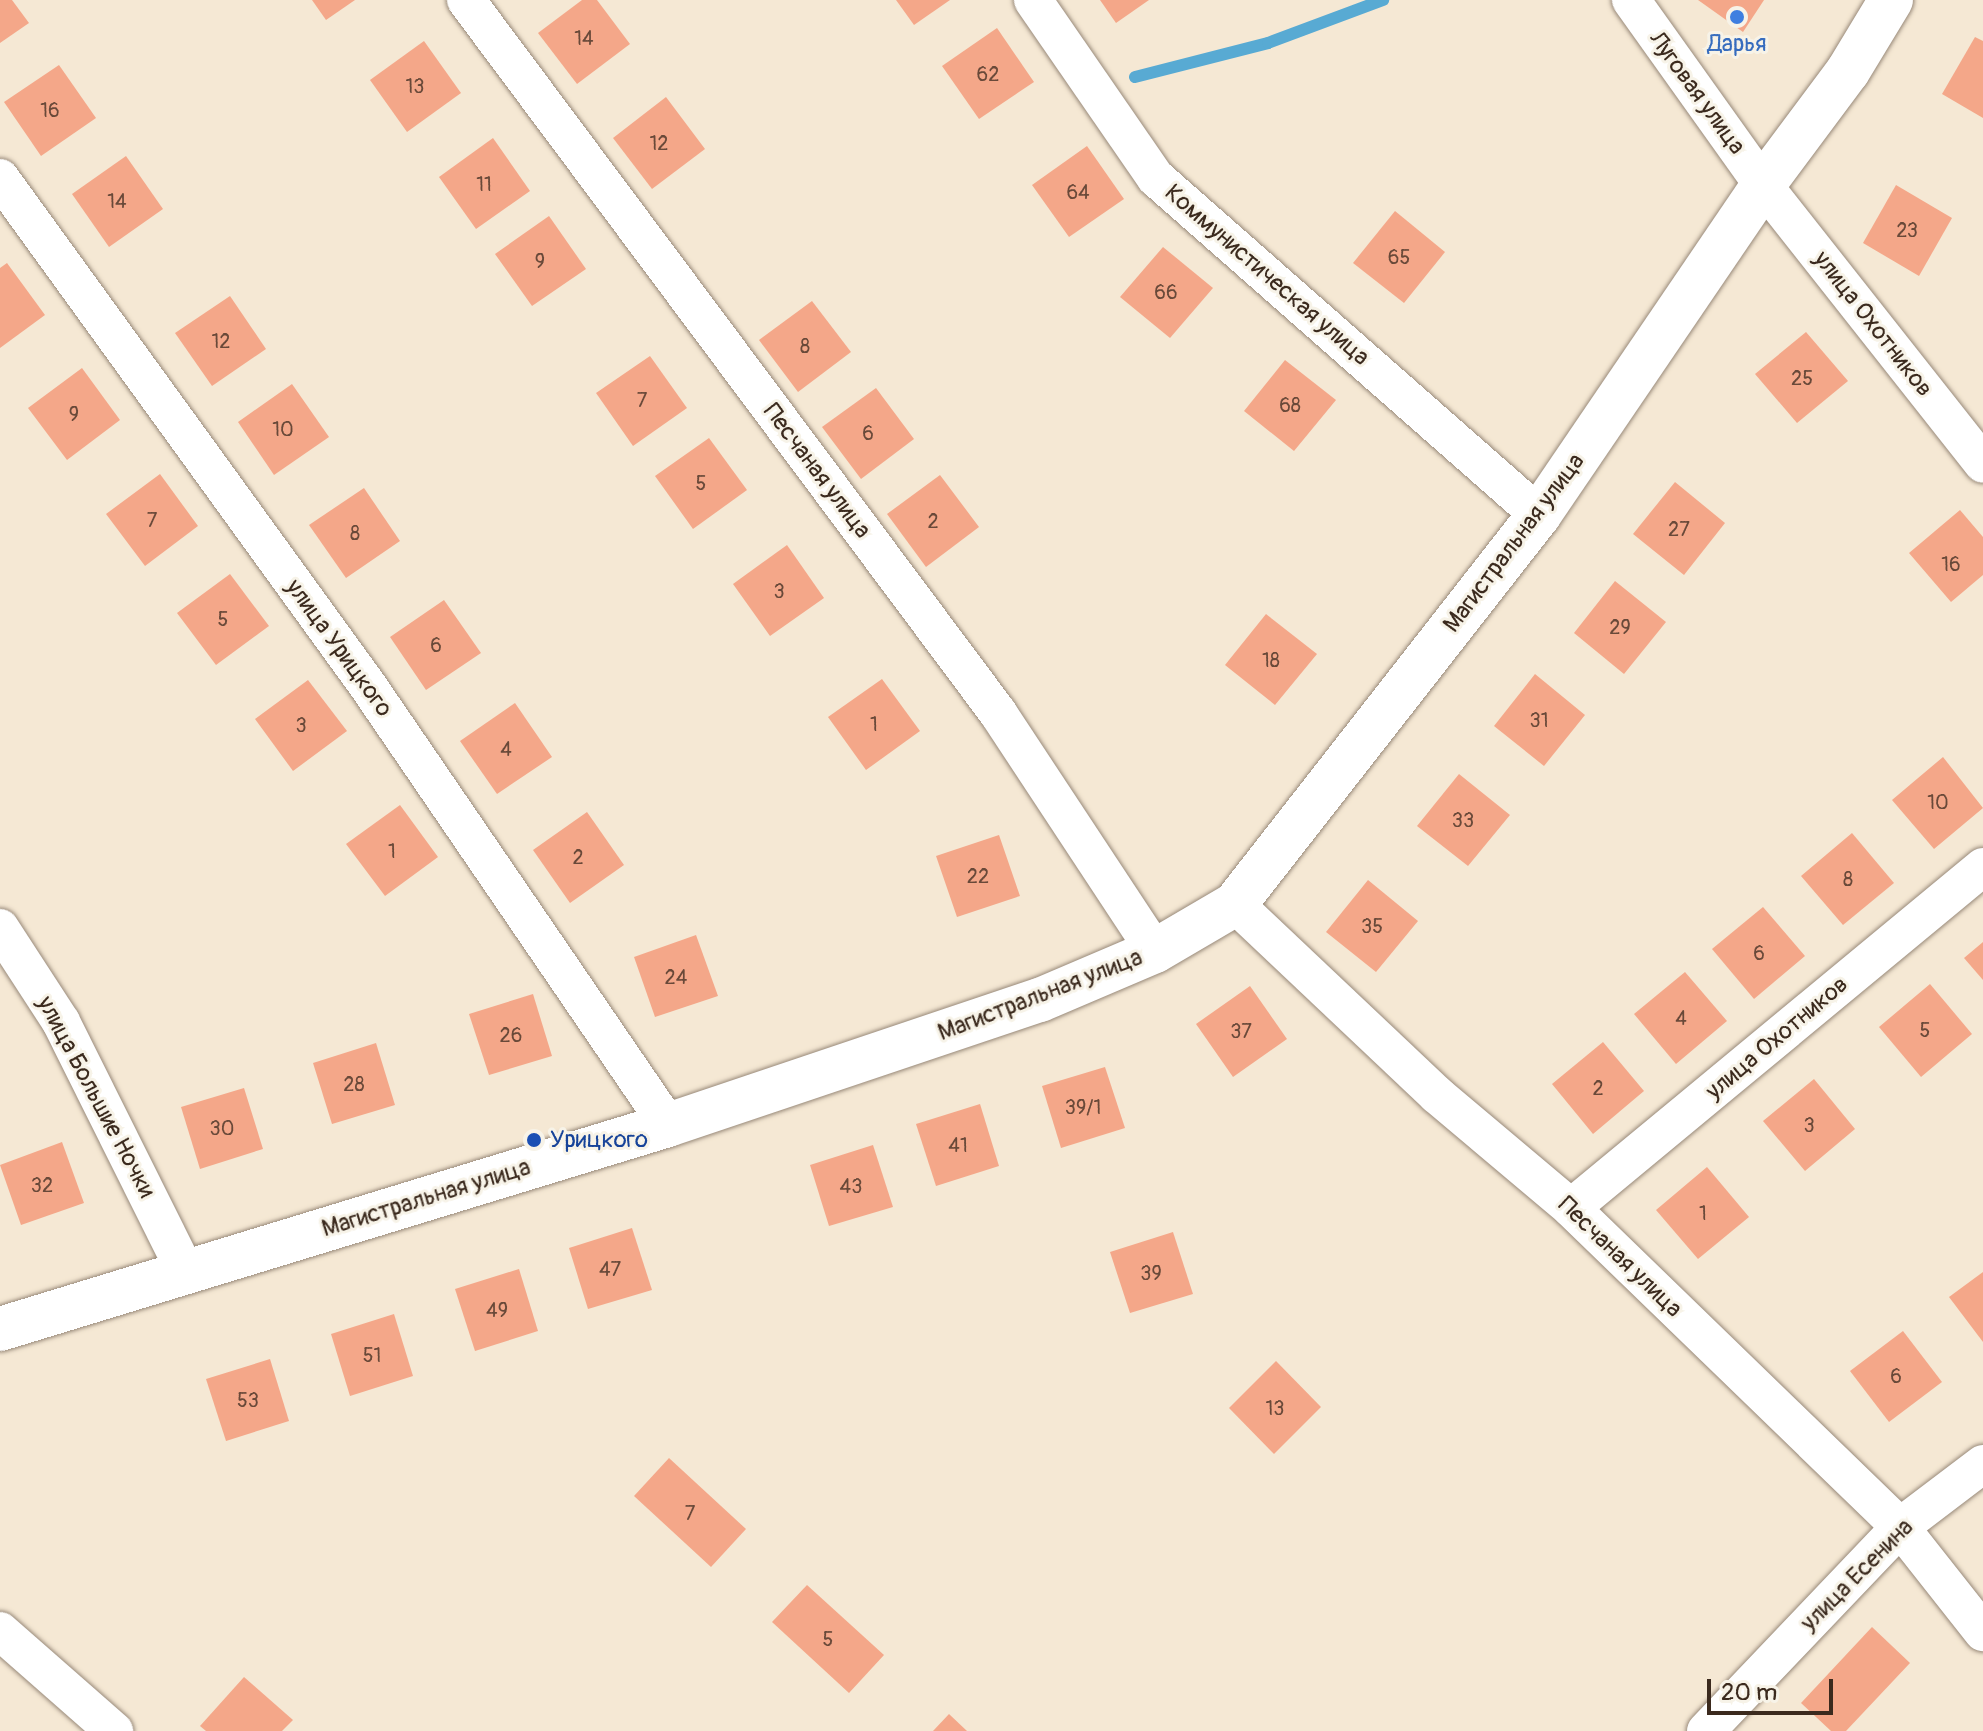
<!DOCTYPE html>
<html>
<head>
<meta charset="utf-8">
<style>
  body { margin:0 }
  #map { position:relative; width:1983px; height:1731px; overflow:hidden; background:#f5e8d4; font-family:Pangolin,sans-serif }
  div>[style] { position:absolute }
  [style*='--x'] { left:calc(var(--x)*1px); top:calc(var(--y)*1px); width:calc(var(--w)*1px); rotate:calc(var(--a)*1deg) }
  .stream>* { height:12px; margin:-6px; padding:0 6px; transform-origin:6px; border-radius:6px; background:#58aad3 }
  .building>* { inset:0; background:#f4a789 }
  .roads { filter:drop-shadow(0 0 2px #988979) drop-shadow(0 0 2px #988979) }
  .minor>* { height:38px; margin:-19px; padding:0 19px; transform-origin:19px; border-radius:19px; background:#fff }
  .tertiary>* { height:44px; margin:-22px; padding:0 22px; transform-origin:22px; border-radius:22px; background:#fff }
  .dots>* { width:22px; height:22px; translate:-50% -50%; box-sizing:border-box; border:4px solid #f7f3e8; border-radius:50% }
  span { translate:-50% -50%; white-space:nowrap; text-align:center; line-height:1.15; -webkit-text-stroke:6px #f7f3e8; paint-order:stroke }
  .number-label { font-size:20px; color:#694939 }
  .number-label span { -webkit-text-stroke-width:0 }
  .shop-label { font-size:24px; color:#366cbe }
  .street-label { font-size:24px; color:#3b2a1e }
  .transit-label { font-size:24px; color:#164399 }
  .left { translate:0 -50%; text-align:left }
  .scale { position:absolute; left:1707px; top:1679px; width:126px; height:36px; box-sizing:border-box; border:4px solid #3b2a1e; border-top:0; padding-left:10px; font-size:24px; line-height:28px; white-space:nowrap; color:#3b2a1e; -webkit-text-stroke:6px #f7f3e8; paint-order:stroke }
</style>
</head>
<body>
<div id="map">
  <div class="stream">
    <div style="--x:1135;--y:77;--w:137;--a:-14.3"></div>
    <div style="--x:1268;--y:43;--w:123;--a:-20.5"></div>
  </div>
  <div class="building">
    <div style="clip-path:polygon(0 0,12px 0,29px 23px,0 43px)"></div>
    <div style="clip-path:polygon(312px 0,355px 0,326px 20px)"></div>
    <div style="clip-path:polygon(582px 0,597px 0,630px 44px,577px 84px,538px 33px)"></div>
    <div style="clip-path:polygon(896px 0,950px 0,914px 25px)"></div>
    <div style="clip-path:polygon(1100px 0,1149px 0,1116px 23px)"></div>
    <div style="clip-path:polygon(1698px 0,1764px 0,1743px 32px)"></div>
    <div style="clip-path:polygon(997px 28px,1034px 82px,979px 119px,942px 66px)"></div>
    <div style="clip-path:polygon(1975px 37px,1983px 41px,1983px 118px,1942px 94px)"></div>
    <div style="clip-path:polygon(424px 41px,461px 93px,407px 132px,370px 80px)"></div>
    <div style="clip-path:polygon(59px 65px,96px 118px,41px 156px,4px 102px)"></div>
    <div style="clip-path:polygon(666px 97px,705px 149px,652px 189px,613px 138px)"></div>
    <div style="clip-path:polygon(493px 138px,530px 191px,476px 229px,439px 177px)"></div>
    <div style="clip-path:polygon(1087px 146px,1124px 199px,1069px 237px,1032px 185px)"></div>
    <div style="clip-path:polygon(126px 156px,163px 209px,109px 247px,72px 194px)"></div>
    <div style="clip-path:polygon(1896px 185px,1952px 218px,1919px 276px,1863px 243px)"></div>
    <div style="clip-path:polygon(1395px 211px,1445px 252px,1404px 303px,1353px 263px)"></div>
    <div style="clip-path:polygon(549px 216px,586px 269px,532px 306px,495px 254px)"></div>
    <div style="clip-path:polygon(1163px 247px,1213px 288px,1170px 338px,1120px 297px)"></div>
    <div style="clip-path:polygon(7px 263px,45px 315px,0 348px,0 268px)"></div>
    <div style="clip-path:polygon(230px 296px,266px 349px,212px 386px,175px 333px)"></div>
    <div style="clip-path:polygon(812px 301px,851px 352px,798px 392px,759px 340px)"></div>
    <div style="clip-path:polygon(1806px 332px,1848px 381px,1797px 423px,1755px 374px)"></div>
    <div style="clip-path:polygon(650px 356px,687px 408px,633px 446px,596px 393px)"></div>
    <div style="clip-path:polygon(1285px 360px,1336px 400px,1294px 451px,1244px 411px)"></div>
    <div style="clip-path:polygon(82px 368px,120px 420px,67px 460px,28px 408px)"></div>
    <div style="clip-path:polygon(292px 384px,329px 437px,274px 475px,238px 422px)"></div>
    <div style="clip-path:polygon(876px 388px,914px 439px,861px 479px,822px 427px)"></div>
    <div style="clip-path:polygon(709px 438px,747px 490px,693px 529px,655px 476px)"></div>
    <div style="clip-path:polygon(160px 474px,198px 526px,145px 566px,106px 514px)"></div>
    <div style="clip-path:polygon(940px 475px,979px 527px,926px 567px,887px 514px)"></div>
    <div style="clip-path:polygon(1675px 482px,1725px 523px,1684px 575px,1633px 534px)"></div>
    <div style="clip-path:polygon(364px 488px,400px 541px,346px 578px,309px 525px)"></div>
    <div style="clip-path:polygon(1960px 510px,1983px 537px,1983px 575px,1951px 602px,1909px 553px)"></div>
    <div style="clip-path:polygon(787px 545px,824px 598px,770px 636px,733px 584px)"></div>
    <div style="clip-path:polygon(230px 574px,269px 626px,216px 665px,177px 613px)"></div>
    <div style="clip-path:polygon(1615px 581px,1666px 622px,1624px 674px,1574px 633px)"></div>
    <div style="clip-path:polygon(444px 600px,481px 653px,426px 690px,390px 637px)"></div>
    <div style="clip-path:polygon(1266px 614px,1317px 654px,1275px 705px,1225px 665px)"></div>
    <div style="clip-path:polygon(1535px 674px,1585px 715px,1544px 766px,1494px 726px)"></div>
    <div style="clip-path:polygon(882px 679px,920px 731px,866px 770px,828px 717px)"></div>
    <div style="clip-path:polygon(308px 680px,347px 731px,293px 771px,255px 719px)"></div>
    <div style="clip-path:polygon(515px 703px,552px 757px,497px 794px,460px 741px)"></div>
    <div style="clip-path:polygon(1943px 757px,1983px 808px,1934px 849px,1892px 800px)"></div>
    <div style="clip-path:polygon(1459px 774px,1510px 815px,1468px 866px,1417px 826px)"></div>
    <div style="clip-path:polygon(400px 805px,438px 857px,385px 896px,346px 844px)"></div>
    <div style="clip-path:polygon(587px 812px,624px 865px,570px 903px,533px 850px)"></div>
    <div style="clip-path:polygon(1852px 833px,1894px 883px,1843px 925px,1801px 876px)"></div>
    <div style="clip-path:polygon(999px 835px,1020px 896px,957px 917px,936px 856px)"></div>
    <div style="clip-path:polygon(1368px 880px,1418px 921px,1376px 972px,1326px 932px)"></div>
    <div style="clip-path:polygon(1763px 907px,1805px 956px,1754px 999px,1712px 949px)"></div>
    <div style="clip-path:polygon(696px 935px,718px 996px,655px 1017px,634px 957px)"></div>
    <div style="clip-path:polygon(1983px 942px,1983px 980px,1964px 958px)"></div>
    <div style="clip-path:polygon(1685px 972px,1727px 1021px,1676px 1064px,1634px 1014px)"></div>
    <div style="clip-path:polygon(1930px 984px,1972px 1034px,1921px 1077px,1879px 1027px)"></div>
    <div style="clip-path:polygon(1250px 986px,1287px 1039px,1233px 1077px,1196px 1024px)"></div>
    <div style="clip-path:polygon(533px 994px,552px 1056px,489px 1075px,469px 1014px)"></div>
    <div style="clip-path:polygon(1603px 1042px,1644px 1091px,1593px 1134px,1552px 1084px)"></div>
    <div style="clip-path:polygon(376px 1043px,395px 1105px,332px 1124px,313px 1063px)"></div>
    <div style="clip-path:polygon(1105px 1067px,1125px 1128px,1061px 1148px,1042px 1086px)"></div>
    <div style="clip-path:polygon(1814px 1079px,1855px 1129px,1805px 1171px,1763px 1121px)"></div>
    <div style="clip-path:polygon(244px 1088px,263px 1149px,200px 1169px,181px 1107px)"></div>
    <div style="clip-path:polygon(980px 1104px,999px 1166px,936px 1186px,916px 1124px)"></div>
    <div style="clip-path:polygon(62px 1142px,84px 1203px,21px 1225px,0 1165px)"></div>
    <div style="clip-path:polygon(873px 1145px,893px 1207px,829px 1226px,810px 1165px)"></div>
    <div style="clip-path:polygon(1707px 1167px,1749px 1217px,1698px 1259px,1656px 1210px)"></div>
    <div style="clip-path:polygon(632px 1228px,652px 1290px,588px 1309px,569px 1248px)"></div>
    <div style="clip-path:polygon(1173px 1232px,1193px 1294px,1130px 1313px,1110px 1252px)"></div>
    <div style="clip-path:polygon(519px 1269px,538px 1331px,475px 1351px,455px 1289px)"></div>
    <div style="clip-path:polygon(1983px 1272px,1983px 1342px,1949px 1297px)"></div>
    <div style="clip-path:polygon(394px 1314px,413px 1376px,350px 1396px,331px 1334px)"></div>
    <div style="clip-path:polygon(1903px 1331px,1942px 1382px,1889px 1422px,1850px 1371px)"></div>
    <div style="clip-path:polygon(270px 1359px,289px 1421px,226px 1441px,206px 1379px)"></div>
    <div style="clip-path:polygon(1276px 1361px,1321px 1407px,1274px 1454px,1229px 1408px)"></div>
    <div style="clip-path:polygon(669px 1458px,746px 1529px,711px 1567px,634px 1496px)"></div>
    <div style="clip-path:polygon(807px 1585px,884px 1655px,849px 1693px,772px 1622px)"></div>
    <div style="clip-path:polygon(1872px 1627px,1910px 1663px,1846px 1731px,1831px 1731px,1801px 1703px)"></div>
    <div style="clip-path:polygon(244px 1677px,293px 1720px,282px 1731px,206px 1731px,200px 1726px)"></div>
    <div style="clip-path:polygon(949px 1714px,967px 1731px,933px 1731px)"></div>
  </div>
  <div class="roads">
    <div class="minor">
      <div style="--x:466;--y:0;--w:890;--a:53.27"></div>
      <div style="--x:998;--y:713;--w:285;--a:56.6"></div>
      <div style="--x:1033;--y:0;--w:216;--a:55.4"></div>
      <div style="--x:1156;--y:178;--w:510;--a:41.34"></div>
      <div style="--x:1631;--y:0;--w:227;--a:54.5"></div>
      <div style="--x:1763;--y:185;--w:355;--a:51.7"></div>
      <div style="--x:0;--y:178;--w:627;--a:54.08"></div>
      <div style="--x:368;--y:686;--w:532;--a:55.65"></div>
      <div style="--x:1235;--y:904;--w:278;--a:43.4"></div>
      <div style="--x:1437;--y:1095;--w:175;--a:40.1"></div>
      <div style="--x:1571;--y:1208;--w:458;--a:44.1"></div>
      <div style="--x:1900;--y:1527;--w:134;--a:51.7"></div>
      <div style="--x:0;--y:928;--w:112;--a:57"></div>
      <div style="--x:61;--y:1022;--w:278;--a:63.5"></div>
      <div style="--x:1571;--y:1208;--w:535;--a:-39.61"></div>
      <div style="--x:0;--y:1631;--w:152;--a:41.3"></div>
      <div style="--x:1706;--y:1731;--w:282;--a:-46.4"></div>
      <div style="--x:1900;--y:1527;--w:104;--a:-37.2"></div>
    </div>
    <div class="tertiary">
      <div style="--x:0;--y:1329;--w:698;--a:-16.98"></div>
      <div style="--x:668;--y:1125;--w:392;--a:-18.6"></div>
      <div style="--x:1040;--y:1000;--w:125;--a:-23.1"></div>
      <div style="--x:1155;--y:951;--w:93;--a:-30.4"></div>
      <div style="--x:1235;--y:904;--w:494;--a:-52"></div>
      <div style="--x:1539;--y:515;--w:399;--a:-55.8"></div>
      <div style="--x:1763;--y:185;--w:142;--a:-53.3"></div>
      <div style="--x:1848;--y:71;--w:83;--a:-58.8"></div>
    </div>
  </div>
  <div class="dots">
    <div style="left:1737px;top:17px;background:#3f7fe0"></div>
    <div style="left:534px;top:1140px;background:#1a4fb4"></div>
  </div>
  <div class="number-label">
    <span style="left:584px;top:38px">14</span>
    <span style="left:988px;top:74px">62</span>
    <span style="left:415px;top:86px">13</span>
    <span style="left:50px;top:110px">16</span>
    <span style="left:659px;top:143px">12</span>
    <span style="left:484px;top:184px">11</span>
    <span style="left:1078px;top:192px">64</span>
    <span style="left:117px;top:201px">14</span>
    <span style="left:1907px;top:230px">23</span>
    <span style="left:1399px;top:257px">65</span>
    <span style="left:540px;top:261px">9</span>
    <span style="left:1166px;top:292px">66</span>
    <span style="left:221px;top:341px">12</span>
    <span style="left:805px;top:346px">8</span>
    <span style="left:1802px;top:378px">25</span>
    <span style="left:642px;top:400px">7</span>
    <span style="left:1290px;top:405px">68</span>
    <span style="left:74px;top:414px">9</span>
    <span style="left:283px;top:429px">10</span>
    <span style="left:868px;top:433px">6</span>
    <span style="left:701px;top:483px">5</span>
    <span style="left:152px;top:520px">7</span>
    <span style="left:933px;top:521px">2</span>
    <span style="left:1679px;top:529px">27</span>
    <span style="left:355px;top:533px">8</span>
    <span style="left:1951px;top:564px">16</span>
    <span style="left:779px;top:591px">3</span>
    <span style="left:223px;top:619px">5</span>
    <span style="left:1620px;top:627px">29</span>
    <span style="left:436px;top:645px">6</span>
    <span style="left:1271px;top:660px">18</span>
    <span style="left:1539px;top:720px">31</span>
    <span style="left:874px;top:724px">1</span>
    <span style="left:301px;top:725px">3</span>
    <span style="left:506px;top:749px">4</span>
    <span style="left:1938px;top:802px">10</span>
    <span style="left:1463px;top:820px">33</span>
    <span style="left:392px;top:851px">1</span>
    <span style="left:578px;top:857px">2</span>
    <span style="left:978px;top:876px">22</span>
    <span style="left:1848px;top:879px">8</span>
    <span style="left:1372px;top:926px">35</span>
    <span style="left:1759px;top:953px">6</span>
    <span style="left:676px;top:977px">24</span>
    <span style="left:1681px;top:1018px">4</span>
    <span style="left:1925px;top:1030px">5</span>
    <span style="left:1241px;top:1031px">37</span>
    <span style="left:511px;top:1035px">26</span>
    <span style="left:354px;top:1084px">28</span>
    <span style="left:1598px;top:1088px">2</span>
    <span style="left:1083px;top:1107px">39/1</span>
    <span style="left:1809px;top:1125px">3</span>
    <span style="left:222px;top:1128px">30</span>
    <span style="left:958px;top:1145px">41</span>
    <span style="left:42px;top:1185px">32</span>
    <span style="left:851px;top:1186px">43</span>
    <span style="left:1703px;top:1213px">1</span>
    <span style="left:610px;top:1269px">47</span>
    <span style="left:1151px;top:1273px">39</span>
    <span style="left:497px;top:1310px">49</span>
    <span style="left:372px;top:1355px">51</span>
    <span style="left:1896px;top:1376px">6</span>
    <span style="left:248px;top:1400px">53</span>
    <span style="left:1275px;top:1408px">13</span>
    <span style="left:690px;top:1513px">7</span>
    <span style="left:828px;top:1639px">5</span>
  </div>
  <div class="shop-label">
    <span style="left:1737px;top:44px">Дарья</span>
  </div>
  <div class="street-label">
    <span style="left:1697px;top:93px;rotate:54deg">Луговая улица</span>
    <span style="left:1267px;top:275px;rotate:41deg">Коммунистическая улица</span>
    <span style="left:1873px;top:324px;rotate:52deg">улица Охотников</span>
    <span style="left:817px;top:471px;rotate:53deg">Песчаная улица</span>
    <span style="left:1514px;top:543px;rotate:-53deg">Магистральная улица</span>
    <span style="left:339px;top:648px;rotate:54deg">улица Урицкого</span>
    <span style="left:1040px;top:995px;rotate:-21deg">Магистральная улица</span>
    <span style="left:1777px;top:1038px;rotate:-40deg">улица Охотников</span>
    <span style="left:96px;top:1097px;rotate:62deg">улица Большие Ночки</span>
    <span style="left:426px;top:1198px;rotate:-17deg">Магистральная улица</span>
    <span style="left:1620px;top:1257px;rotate:44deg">Песчаная улица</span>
    <span style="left:1857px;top:1575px;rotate:-45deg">улица Есенина</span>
  </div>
  <div class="transit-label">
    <span class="left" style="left:550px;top:1140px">Урицкого</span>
  </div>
  <div class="scale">20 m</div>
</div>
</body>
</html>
